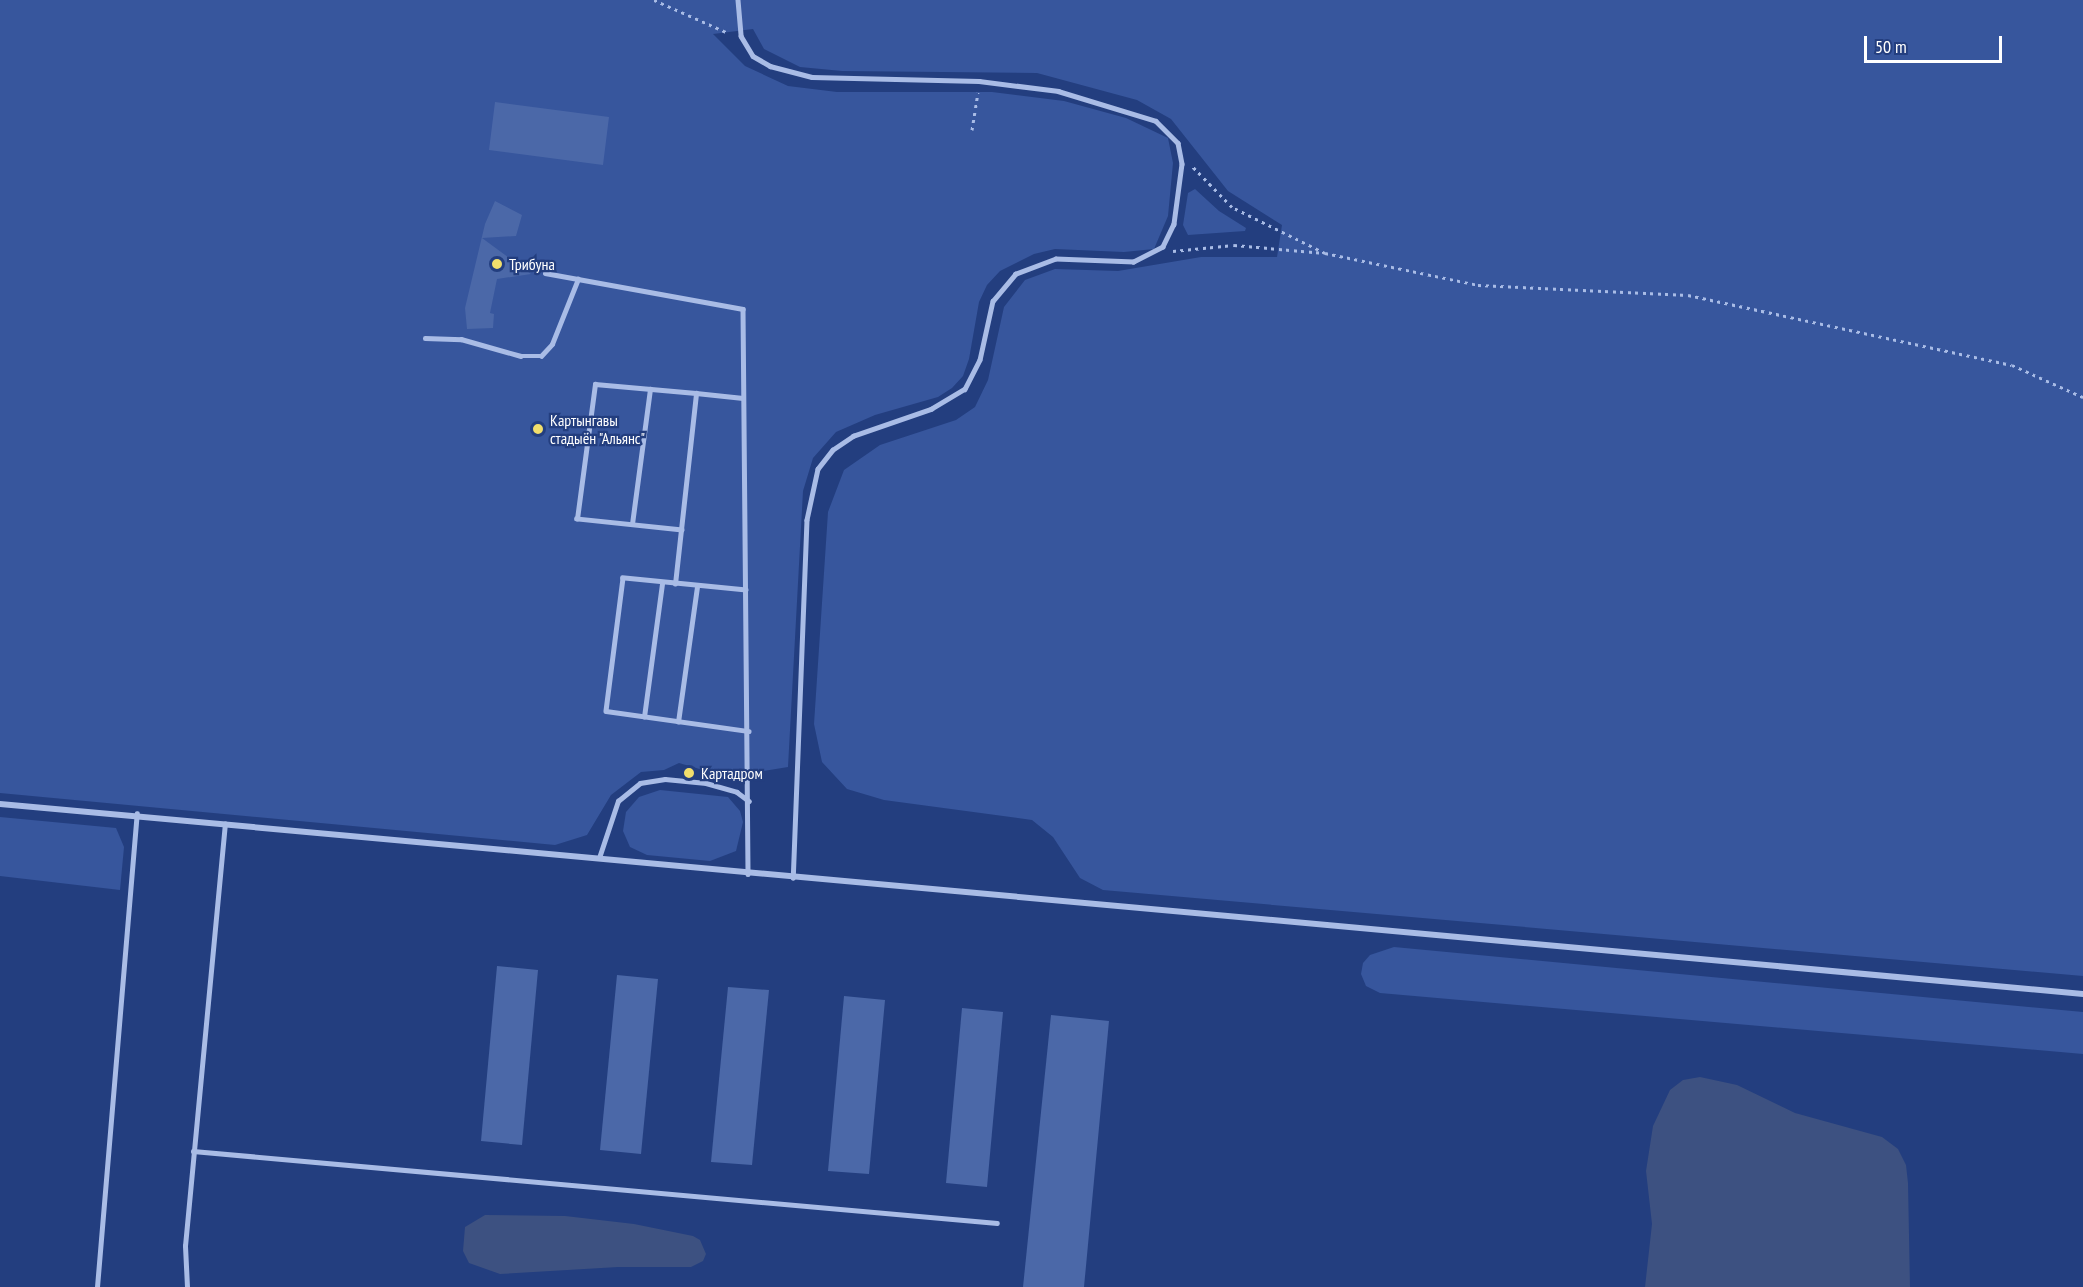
<!DOCTYPE html>
<html>
<head>
<meta charset="utf-8">
<style>
  body { margin:0 }
  #map { position:relative; width:2083px; height:1287px; overflow:hidden; background:#233e7f; font-family:"PT Sans Narrow",sans-serif }
  div>[style] { position:absolute }
  [style*='--x'] { left:calc(var(--x)*1px); top:calc(var(--y)*1px); width:calc(var(--w)*1px); rotate:calc(var(--a)*1deg) }
  .green>* { inset:0; background:#37569d }
  .water>* { inset:0; background:#3d5181 }
  .building>* { inset:0; background:#4b68a8 }
  .path>* { height:3px; margin-top:-1.5px; transform-origin:0; background:repeating-linear-gradient(90deg,#a9bce6 0 3px,transparent 0 7.5px) }
  .service>* { height:4.5px; margin:-2.25px; padding:0 2.25px; transform-origin:2.25px; border-radius:2.25px; background:#a9bce6 }
  .minor>* { height:6px; margin:-3px; padding:0 3px; transform-origin:3px; border-radius:3px; background:#a9bce6 }
  .dots>* { width:16px; height:16px; translate:-50% -50%; box-sizing:border-box; border:3px solid #233e7f; border-radius:50% }
  span { translate:-50% -50%; white-space:nowrap; text-align:center; line-height:1.15; -webkit-text-stroke:4.5px #233e7f; paint-order:stroke }
  .poi-label { font-size:16px; color:#fff }
  .left { translate:0 -50%; text-align:left }
  .scale { position:absolute; left:1864px; top:36px; width:138px; height:27px; box-sizing:border-box; border:3px solid #fff; border-top:0; padding-left:8px; font-size:18px; line-height:21px; white-space:nowrap; color:#fff; -webkit-text-stroke:4px #233e7f; paint-order:stroke }
</style>
</head>
<body>
<div id="map">
  <div class="green">
    <div style="clip-path:polygon(0 0,2083px 0,2083px 976px,1103px 890px,1080px 878px,1053px 837px,1032px 820px,884px 800px,847px 789px,822px 762px,814px 724px,828px 512px,844px 470px,880px 445px,956px 420px,975px 407px,988px 380px,1004px 307px,1025px 280px,1055px 269px,1118px 271px,1201px 257px,1277px 257px,1282px 225px,1228px 191px,1171px 119px,1137px 100px,1037px 73px,842px 71px,800px 67px,764px 49px,753px 29px,713px 34px,745px 66px,788px 86px,837px 92px,992px 92px,1064px 101px,1126px 118px,1168px 138px,1173px 163px,1168px 216px,1154px 249px,1124px 252px,1055px 249px,1034px 254px,1000px 271px,987px 285px,979px 302px,969px 359px,963px 376px,952px 388px,938px 397px,875px 415px,836px 432px,813px 458px,803px 491px,788px 767px,727px 777px,679px 763px,664px 770px,641px 772px,611px 795px,587px 835px,555px 845px,0 793px)"></div>
    <div style="clip-path:polygon(1195px 189px,1219px 211px,1246px 228px,1245px 231px,1188px 235px,1183px 225px,1188px 193px)"></div>
    <div style="clip-path:polygon(660px 790px,728px 797px,740px 811px,743px 822px,736px 851px,710px 861px,647px 855px,630px 847px,623px 831px,626px 812px,639px 797px)"></div>
    <div style="clip-path:polygon(0 817px,116px 828px,124px 847px,120px 890px,0 876px)"></div>
    <div style="clip-path:polygon(1394px 947px,2083px 1012px,2083px 1054px,1380px 993px,1366px 986px,1361px 974px,1363px 963px,1370px 955px)"></div>
  </div>
  <div class="water">
    <div style="clip-path:polygon(1700px 1077px,1737px 1085px,1795px 1113px,1882px 1137px,1898px 1149px,1906px 1165px,1908px 1183px,1910px 1287px,1645px 1287px,1652px 1224px,1646px 1171px,1653px 1126px,1670px 1090px,1683px 1080px)"></div>
    <div style="clip-path:polygon(485px 1215px,565px 1216px,634px 1224px,693px 1236px,700px 1240px,706px 1254px,703px 1261px,691px 1267px,618px 1267px,500px 1274px,469px 1263px,463px 1251px,465px 1227px)"></div>
  </div>
  <div class="building">
    <div style="clip-path:polygon(495px 102px,609px 117px,603px 165px,489px 150px)"></div>
    <div style="clip-path:polygon(495px 201px,522px 215px,516px 236px,482px 238px,531px 274px,497px 279px,490px 313px,494px 314px,493px 328px,467px 329px,465px 308px,485px 224px)"></div>
    <div style="clip-path:polygon(497px 966px,538px 970px,522px 1145px,481px 1141px)"></div>
    <div style="clip-path:polygon(617px 975px,658px 979px,641px 1154px,600px 1150px)"></div>
    <div style="clip-path:polygon(728px 987px,769px 990px,752px 1165px,711px 1162px)"></div>
    <div style="clip-path:polygon(844px 996px,885px 1000px,869px 1174px,828px 1171px)"></div>
    <div style="clip-path:polygon(962px 1008px,1003px 1012px,987px 1187px,946px 1183px)"></div>
    <div style="clip-path:polygon(1051px 1015px,1109px 1021px,1084px 1287px,1023px 1287px)"></div>
  </div>
  <div class="path">
    <div style="--x:654;--y:0;--w:81;--a:24"></div>
    <div style="--x:972;--y:130;--w:38;--a:-81"></div>
    <div style="--x:1173;--y:251;--w:61;--a:-5.6"></div>
    <div style="--x:1234;--y:245;--w:91;--a:5"></div>
    <div style="--x:1325;--y:253;--w:104;--a:-153.7"></div>
    <div style="--x:1232;--y:207;--w:56;--a:-134.3"></div>
    <div style="--x:1325;--y:253;--w:156;--a:11.8"></div>
    <div style="--x:1478;--y:285;--w:210;--a:2.7"></div>
    <div style="--x:1688;--y:295;--w:331;--a:12.2"></div>
    <div style="--x:2012;--y:365;--w:78;--a:24.3"></div>
  </div>
  <div class="service">
    <div style="--x:738;--y:0;--w:36;--a:85"></div>
    <div style="--x:741;--y:36;--w:23;--a:59"></div>
    <div style="--x:753;--y:56;--w:20;--a:30"></div>
    <div style="--x:770;--y:66;--w:43;--a:14.7"></div>
    <div style="--x:812;--y:77;--w:167;--a:1.4"></div>
    <div style="--x:979;--y:81;--w:80;--a:7.2"></div>
    <div style="--x:1058;--y:91;--w:102;--a:17"></div>
    <div style="--x:1156;--y:121;--w:31;--a:45"></div>
    <div style="--x:1178;--y:143;--w:21;--a:79"></div>
    <div style="--x:1182;--y:164;--w:61;--a:97.6"></div>
    <div style="--x:1174;--y:224;--w:25;--a:116"></div>
    <div style="--x:1163;--y:247;--w:33;--a:153"></div>
    <div style="--x:1134;--y:262;--w:78;--a:-177.8"></div>
    <div style="--x:1056;--y:259;--w:43;--a:159.4"></div>
    <div style="--x:1016;--y:274;--w:35;--a:130"></div>
    <div style="--x:993;--y:301;--w:60;--a:102.4"></div>
    <div style="--x:980;--y:360;--w:33;--a:117"></div>
    <div style="--x:965;--y:389;--w:39;--a:149"></div>
    <div style="--x:932;--y:409;--w:83;--a:160.9"></div>
    <div style="--x:854;--y:436;--w:25;--a:146"></div>
    <div style="--x:833;--y:450;--w:24;--a:128"></div>
    <div style="--x:818;--y:469;--w:52;--a:102.2"></div>
    <div style="--x:807;--y:520;--w:358;--a:92.2"></div>
    <div style="--x:545;--y:273;--w:201;--a:10.3"></div>
    <div style="--x:743;--y:309;--w:565;--a:89.49"></div>
    <div style="--x:425;--y:338;--w:36;--a:2"></div>
    <div style="--x:461;--y:339;--w:62;--a:15.8"></div>
    <div style="--x:521;--y:356;--w:20;--a:0"></div>
    <div style="--x:541;--y:356;--w:16;--a:-47"></div>
    <div style="--x:552;--y:344;--w:70;--a:-68.2"></div>
    <div style="--x:632;--y:524;--w:136;--a:-82.4"></div>
    <div style="--x:682;--y:530;--w:106;--a:-174"></div>
    <div style="--x:577;--y:519;--w:136;--a:-82.4"></div>
    <div style="--x:595;--y:384;--w:101;--a:5.1"></div>
    <div style="--x:675;--y:584;--w:192;--a:-83.7"></div>
    <div style="--x:696;--y:393;--w:47;--a:6.1"></div>
    <div style="--x:746;--y:590;--w:124;--a:-174.4"></div>
    <div style="--x:623;--y:578;--w:134;--a:97.3"></div>
    <div style="--x:606;--y:711;--w:144;--a:8"></div>
    <div style="--x:644;--y:717;--w:135;--a:-82.3"></div>
    <div style="--x:678;--y:722;--w:137;--a:-82"></div>
    <div style="--x:599;--y:858;--w:60;--a:-71.6"></div>
    <div style="--x:618;--y:801;--w:28;--a:-39"></div>
    <div style="--x:640;--y:783;--w:25;--a:-9"></div>
    <div style="--x:665;--y:779;--w:41;--a:5.6"></div>
    <div style="--x:706;--y:783;--w:32;--a:16"></div>
    <div style="--x:737;--y:792;--w:15;--a:37"></div>
    <div style="--x:193;--y:1151;--w:807;--a:5.12"></div>
    <div style="--x:97;--y:1287;--w:475;--a:-85.2"></div>
    <div style="--x:187;--y:1287;--w:41;--a:-92.8"></div>
    <div style="--x:185;--y:1246;--w:424;--a:-84.6"></div>
  </div>
  <div class="minor">
    <div style="--x:0;--y:804;--w:2092;--a:5.21"></div>
  </div>
  <div class="dots">
    <div style="left:497px;top:264px;background:#f1de6c"></div>
    <div style="left:538px;top:429px;background:#f1de6c"></div>
    <div style="left:689px;top:773px;background:#f1de6c"></div>
  </div>
  <div class="poi-label">
    <span class="left" style="left:509px;top:264px">Трибуна</span>
    <span class="left" style="left:550px;top:429px">Картынгавы<br>стадыён "Альянс"</span>
    <span class="left" style="left:701px;top:773px">Картадром</span>
  </div>
  <div class="scale">50 m</div>
</div>
</body>
</html>
